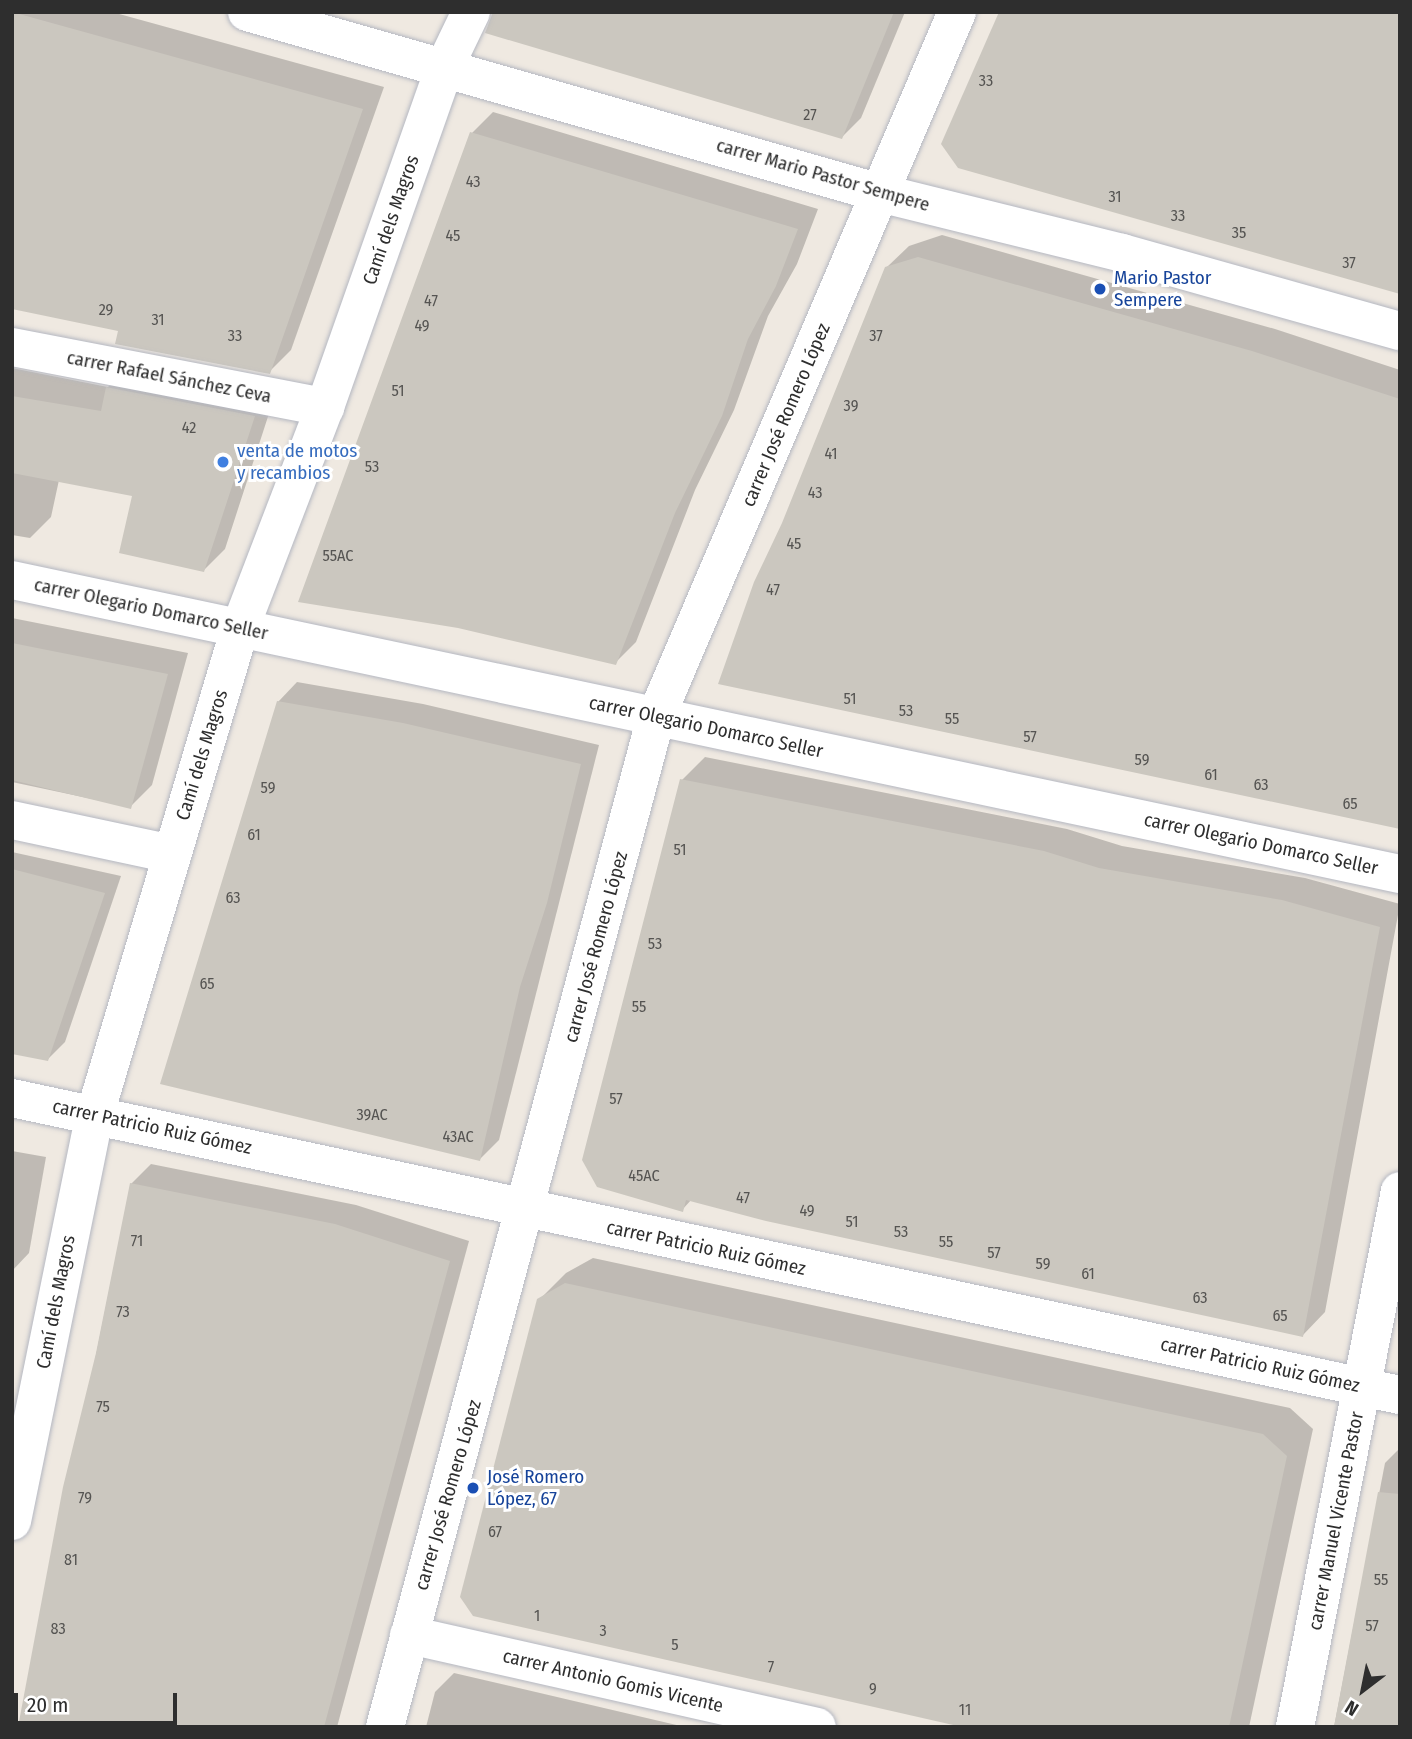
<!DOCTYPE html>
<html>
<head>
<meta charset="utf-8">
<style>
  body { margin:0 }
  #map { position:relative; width:1412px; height:1739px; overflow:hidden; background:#efe9e1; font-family:"Fira Sans Condensed",sans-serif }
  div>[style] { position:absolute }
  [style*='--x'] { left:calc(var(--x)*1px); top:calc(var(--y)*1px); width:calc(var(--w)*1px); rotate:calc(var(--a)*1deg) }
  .shadow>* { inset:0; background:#0003 }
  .building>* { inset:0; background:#cbc7bf }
  .roads { filter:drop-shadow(0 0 2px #b4b7c1) drop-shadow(0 0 2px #b4b7c1) }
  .street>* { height:38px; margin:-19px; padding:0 19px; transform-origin:19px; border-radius:19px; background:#fff }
  .dots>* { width:19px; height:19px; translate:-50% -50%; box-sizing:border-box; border:4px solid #fff; border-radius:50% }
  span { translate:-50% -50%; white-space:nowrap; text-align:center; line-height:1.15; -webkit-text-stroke:6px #fff; paint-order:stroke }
  .number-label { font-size:16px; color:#555452 }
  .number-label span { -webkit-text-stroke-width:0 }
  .street-label { font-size:19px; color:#2e2e2e }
  .transit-label { font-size:19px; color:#164399 }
  .left { translate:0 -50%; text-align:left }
  .shop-label { font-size:19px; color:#366cbe }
  .frame { position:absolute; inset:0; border:14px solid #2e2e2e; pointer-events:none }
  .north { position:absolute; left:1328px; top:1655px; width:70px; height:70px; -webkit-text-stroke:5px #fff; paint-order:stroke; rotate:212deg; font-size:19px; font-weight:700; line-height:28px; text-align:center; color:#2e2e2e }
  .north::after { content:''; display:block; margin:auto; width:24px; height:32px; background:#2e2e2e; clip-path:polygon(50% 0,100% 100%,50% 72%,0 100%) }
  .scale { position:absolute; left:14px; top:1693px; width:163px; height:32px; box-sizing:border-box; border:4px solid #2e2e2e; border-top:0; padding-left:9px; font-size:21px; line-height:24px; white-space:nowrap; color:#2e2e2e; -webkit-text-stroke:5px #fff; paint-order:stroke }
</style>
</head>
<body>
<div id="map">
  <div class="shadow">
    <div style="clip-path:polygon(12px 12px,112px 12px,384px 87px,291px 350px,269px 372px,120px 329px)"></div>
    <div style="clip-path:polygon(522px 12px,905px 12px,861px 118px,842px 137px)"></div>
    <div style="clip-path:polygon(493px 112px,818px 209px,797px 264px,768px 316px,734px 410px,695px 490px,636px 642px,615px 663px,472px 133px)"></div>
    <div style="clip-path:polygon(942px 235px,1275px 329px,1400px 370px,1400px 827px,784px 523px,886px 268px,909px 246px)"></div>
    <div style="clip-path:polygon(128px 367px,275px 395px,225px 549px,204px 570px,134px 495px,59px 480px,51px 517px,30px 538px,12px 535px,12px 368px,108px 387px)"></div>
    <div style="clip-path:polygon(12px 618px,188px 653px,152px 785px,130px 807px,12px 782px)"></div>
    <div style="clip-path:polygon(297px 682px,423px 704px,599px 745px,499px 1140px,480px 1159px,278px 702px)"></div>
    <div style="clip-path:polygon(705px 757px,1067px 829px,1122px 846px,1305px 878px,1400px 904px,1325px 1312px,1303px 1335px,692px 1199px,682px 1210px,682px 780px)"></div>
    <div style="clip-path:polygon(12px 852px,121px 876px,65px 1042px,47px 1060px,12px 1052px)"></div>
    <div style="clip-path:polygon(12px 1151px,46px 1157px,29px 1253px,12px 1271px)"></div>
    <div style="clip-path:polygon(151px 1164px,356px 1205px,469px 1241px,337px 1727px,20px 1727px,131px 1184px)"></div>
    <div style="clip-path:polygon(593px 1258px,1290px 1408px,1313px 1429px,1249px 1727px,970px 1727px,539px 1300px,566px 1273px)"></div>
    <div style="clip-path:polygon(1400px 1448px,1400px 1727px,1334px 1727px,1385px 1463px)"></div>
    <div style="clip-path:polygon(454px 1673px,685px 1727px,426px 1727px,435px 1692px)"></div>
  </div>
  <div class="building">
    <div style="clip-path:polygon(12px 12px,363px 109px,270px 374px,115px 344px,118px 331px,12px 309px)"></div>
    <div style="clip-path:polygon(493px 12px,894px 12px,842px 139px,485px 33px)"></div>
    <div style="clip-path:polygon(999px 12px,1400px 12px,1400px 294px,958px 168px,941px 144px)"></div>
    <div style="clip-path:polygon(470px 132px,798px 229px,776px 286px,748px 339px,722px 416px,675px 513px,616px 665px,458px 628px,298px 602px)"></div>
    <div style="clip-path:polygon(918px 257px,1252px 351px,1400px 399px,1400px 829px,718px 684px,754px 582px,782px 523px,885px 267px)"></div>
    <div style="clip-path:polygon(106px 387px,255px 416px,204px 572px,119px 553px,132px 496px,12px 473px,12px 396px,101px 411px)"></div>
    <div style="clip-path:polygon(12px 643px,168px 674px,131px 809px,12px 780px)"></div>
    <div style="clip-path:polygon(277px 701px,403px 723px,581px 764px,547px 903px,520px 987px,480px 1161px,160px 1084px)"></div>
    <div style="clip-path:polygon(680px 779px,1044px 851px,1099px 868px,1282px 900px,1380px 927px,1303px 1337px,766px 1221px,686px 1200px,683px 1212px,597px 1187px,582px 1160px)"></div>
    <div style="clip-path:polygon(12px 869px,105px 893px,48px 1061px,12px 1054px)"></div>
    <div style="clip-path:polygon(130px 1183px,335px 1224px,450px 1261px,324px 1727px,18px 1727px,63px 1487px,96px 1353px)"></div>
    <div style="clip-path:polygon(565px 1283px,1263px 1434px,1287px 1456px,1229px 1727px,962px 1727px,473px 1616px,460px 1597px,537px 1299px)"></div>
    <div style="clip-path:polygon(1378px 1492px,1400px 1494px,1400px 1727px,1334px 1727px)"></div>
  </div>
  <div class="roads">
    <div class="street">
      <div style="--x:247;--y:12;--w:658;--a:15.96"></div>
      <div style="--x:880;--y:193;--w:249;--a:13.9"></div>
      <div style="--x:1122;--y:253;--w:289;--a:15.7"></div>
      <div style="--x:12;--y:347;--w:319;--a:10.9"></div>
      <div style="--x:12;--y:580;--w:1419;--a:11.96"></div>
      <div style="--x:12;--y:820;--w:164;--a:12"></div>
      <div style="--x:12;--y:1098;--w:1419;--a:12.08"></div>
      <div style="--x:12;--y:1521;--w:415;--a:-78.5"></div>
      <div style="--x:95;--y:1114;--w:507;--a:-73.39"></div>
      <div style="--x:240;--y:628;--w:237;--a:-69"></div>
      <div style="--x:325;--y:407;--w:361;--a:-70.6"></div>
      <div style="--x:445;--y:66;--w:60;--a:-64.3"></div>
      <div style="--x:409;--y:1635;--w:418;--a:12.7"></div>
      <div style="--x:385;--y:1727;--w:1046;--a:-74.98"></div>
      <div style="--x:656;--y:717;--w:767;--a:-66.88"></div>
      <div style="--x:1295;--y:1727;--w:546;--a:-78.92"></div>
    </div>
  </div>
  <div class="dots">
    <div style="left:1100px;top:289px;background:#1a4fb4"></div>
    <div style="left:223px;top:462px;background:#3f7fe0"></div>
    <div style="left:473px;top:1488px;background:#1a4fb4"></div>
  </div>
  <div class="number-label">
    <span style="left:986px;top:81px">33</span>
    <span style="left:810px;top:115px">27</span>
    <span style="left:473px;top:182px">43</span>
    <span style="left:1115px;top:197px">31</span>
    <span style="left:1178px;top:216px">33</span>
    <span style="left:1239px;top:233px">35</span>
    <span style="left:453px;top:236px">45</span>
    <span style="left:1349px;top:263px">37</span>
    <span style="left:431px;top:301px">47</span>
    <span style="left:106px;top:310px">29</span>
    <span style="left:158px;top:320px">31</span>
    <span style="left:422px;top:326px">49</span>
    <span style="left:235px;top:336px">33</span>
    <span style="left:876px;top:336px">37</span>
    <span style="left:398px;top:391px">51</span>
    <span style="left:851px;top:406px">39</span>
    <span style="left:189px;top:428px">42</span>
    <span style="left:831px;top:454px">41</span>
    <span style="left:372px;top:467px">53</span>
    <span style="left:815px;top:493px">43</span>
    <span style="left:794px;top:544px">45</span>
    <span style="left:338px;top:556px">55AC</span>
    <span style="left:773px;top:590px">47</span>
    <span style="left:850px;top:699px">51</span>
    <span style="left:906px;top:711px">53</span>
    <span style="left:952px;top:719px">55</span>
    <span style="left:1030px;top:737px">57</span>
    <span style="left:1142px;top:760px">59</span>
    <span style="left:1211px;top:775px">61</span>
    <span style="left:1261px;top:785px">63</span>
    <span style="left:268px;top:788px">59</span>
    <span style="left:1350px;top:804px">65</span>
    <span style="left:254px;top:835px">61</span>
    <span style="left:680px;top:850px">51</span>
    <span style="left:233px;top:898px">63</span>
    <span style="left:655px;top:944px">53</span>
    <span style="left:207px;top:984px">65</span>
    <span style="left:639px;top:1007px">55</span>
    <span style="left:616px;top:1099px">57</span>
    <span style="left:372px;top:1115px">39AC</span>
    <span style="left:458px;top:1137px">43AC</span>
    <span style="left:644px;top:1176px">45AC</span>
    <span style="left:743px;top:1198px">47</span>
    <span style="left:807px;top:1211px">49</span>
    <span style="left:852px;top:1222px">51</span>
    <span style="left:901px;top:1232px">53</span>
    <span style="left:137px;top:1241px">71</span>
    <span style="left:946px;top:1242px">55</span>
    <span style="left:994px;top:1253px">57</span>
    <span style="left:1043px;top:1264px">59</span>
    <span style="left:1088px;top:1274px">61</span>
    <span style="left:1200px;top:1298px">63</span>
    <span style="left:123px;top:1312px">73</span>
    <span style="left:1280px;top:1316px">65</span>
    <span style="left:103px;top:1407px">75</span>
    <span style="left:85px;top:1498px">79</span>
    <span style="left:495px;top:1532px">67</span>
    <span style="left:71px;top:1560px">81</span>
    <span style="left:1381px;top:1580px">55</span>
    <span style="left:537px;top:1616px">1</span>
    <span style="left:1372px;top:1626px">57</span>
    <span style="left:58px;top:1629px">83</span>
    <span style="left:603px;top:1631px">3</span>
    <span style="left:675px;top:1645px">5</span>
    <span style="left:771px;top:1667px">7</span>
    <span style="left:873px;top:1689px">9</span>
    <span style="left:965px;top:1710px">11</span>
  </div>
  <div class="street-label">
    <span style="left:823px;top:175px;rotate:16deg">carrer Mario Pastor Sempere</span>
    <span style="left:391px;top:220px;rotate:-71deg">Camí dels Magros</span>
    <span style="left:169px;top:377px;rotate:11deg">carrer Rafael Sánchez Ceva</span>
    <span style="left:786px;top:415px;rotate:-67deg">carrer José Romero López</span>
    <span style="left:151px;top:609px;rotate:12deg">carrer Olegario Domarco Seller</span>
    <span style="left:706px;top:727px;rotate:12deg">carrer Olegario Domarco Seller</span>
    <span style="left:202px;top:755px;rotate:-73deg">Camí dels Magros</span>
    <span style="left:1261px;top:844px;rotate:12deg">carrer Olegario Domarco Seller</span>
    <span style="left:596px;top:947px;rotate:-75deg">carrer José Romero López</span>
    <span style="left:152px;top:1127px;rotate:12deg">carrer Patricio Ruiz Gómez</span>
    <span style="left:706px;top:1248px;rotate:12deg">carrer Patricio Ruiz Gómez</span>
    <span style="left:56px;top:1302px;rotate:-79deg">Camí dels Magros</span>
    <span style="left:1260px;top:1365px;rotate:12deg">carrer Patricio Ruiz Gómez</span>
    <span style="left:448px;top:1495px;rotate:-74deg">carrer José Romero López</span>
    <span style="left:1336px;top:1521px;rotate:-79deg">carrer Manuel Vicente Pastor</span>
    <span style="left:613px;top:1681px;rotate:13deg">carrer Antonio Gomis Vicente</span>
  </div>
  <div class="transit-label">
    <span class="left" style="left:1114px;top:289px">Mario Pastor<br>Sempere</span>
    <span class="left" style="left:487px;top:1488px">José Romero<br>López, 67</span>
  </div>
  <div class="shop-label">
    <span class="left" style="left:237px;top:462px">venta de motos<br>y recambios</span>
  </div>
  <div class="frame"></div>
  <div class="north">N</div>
  <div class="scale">20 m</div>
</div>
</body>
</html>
